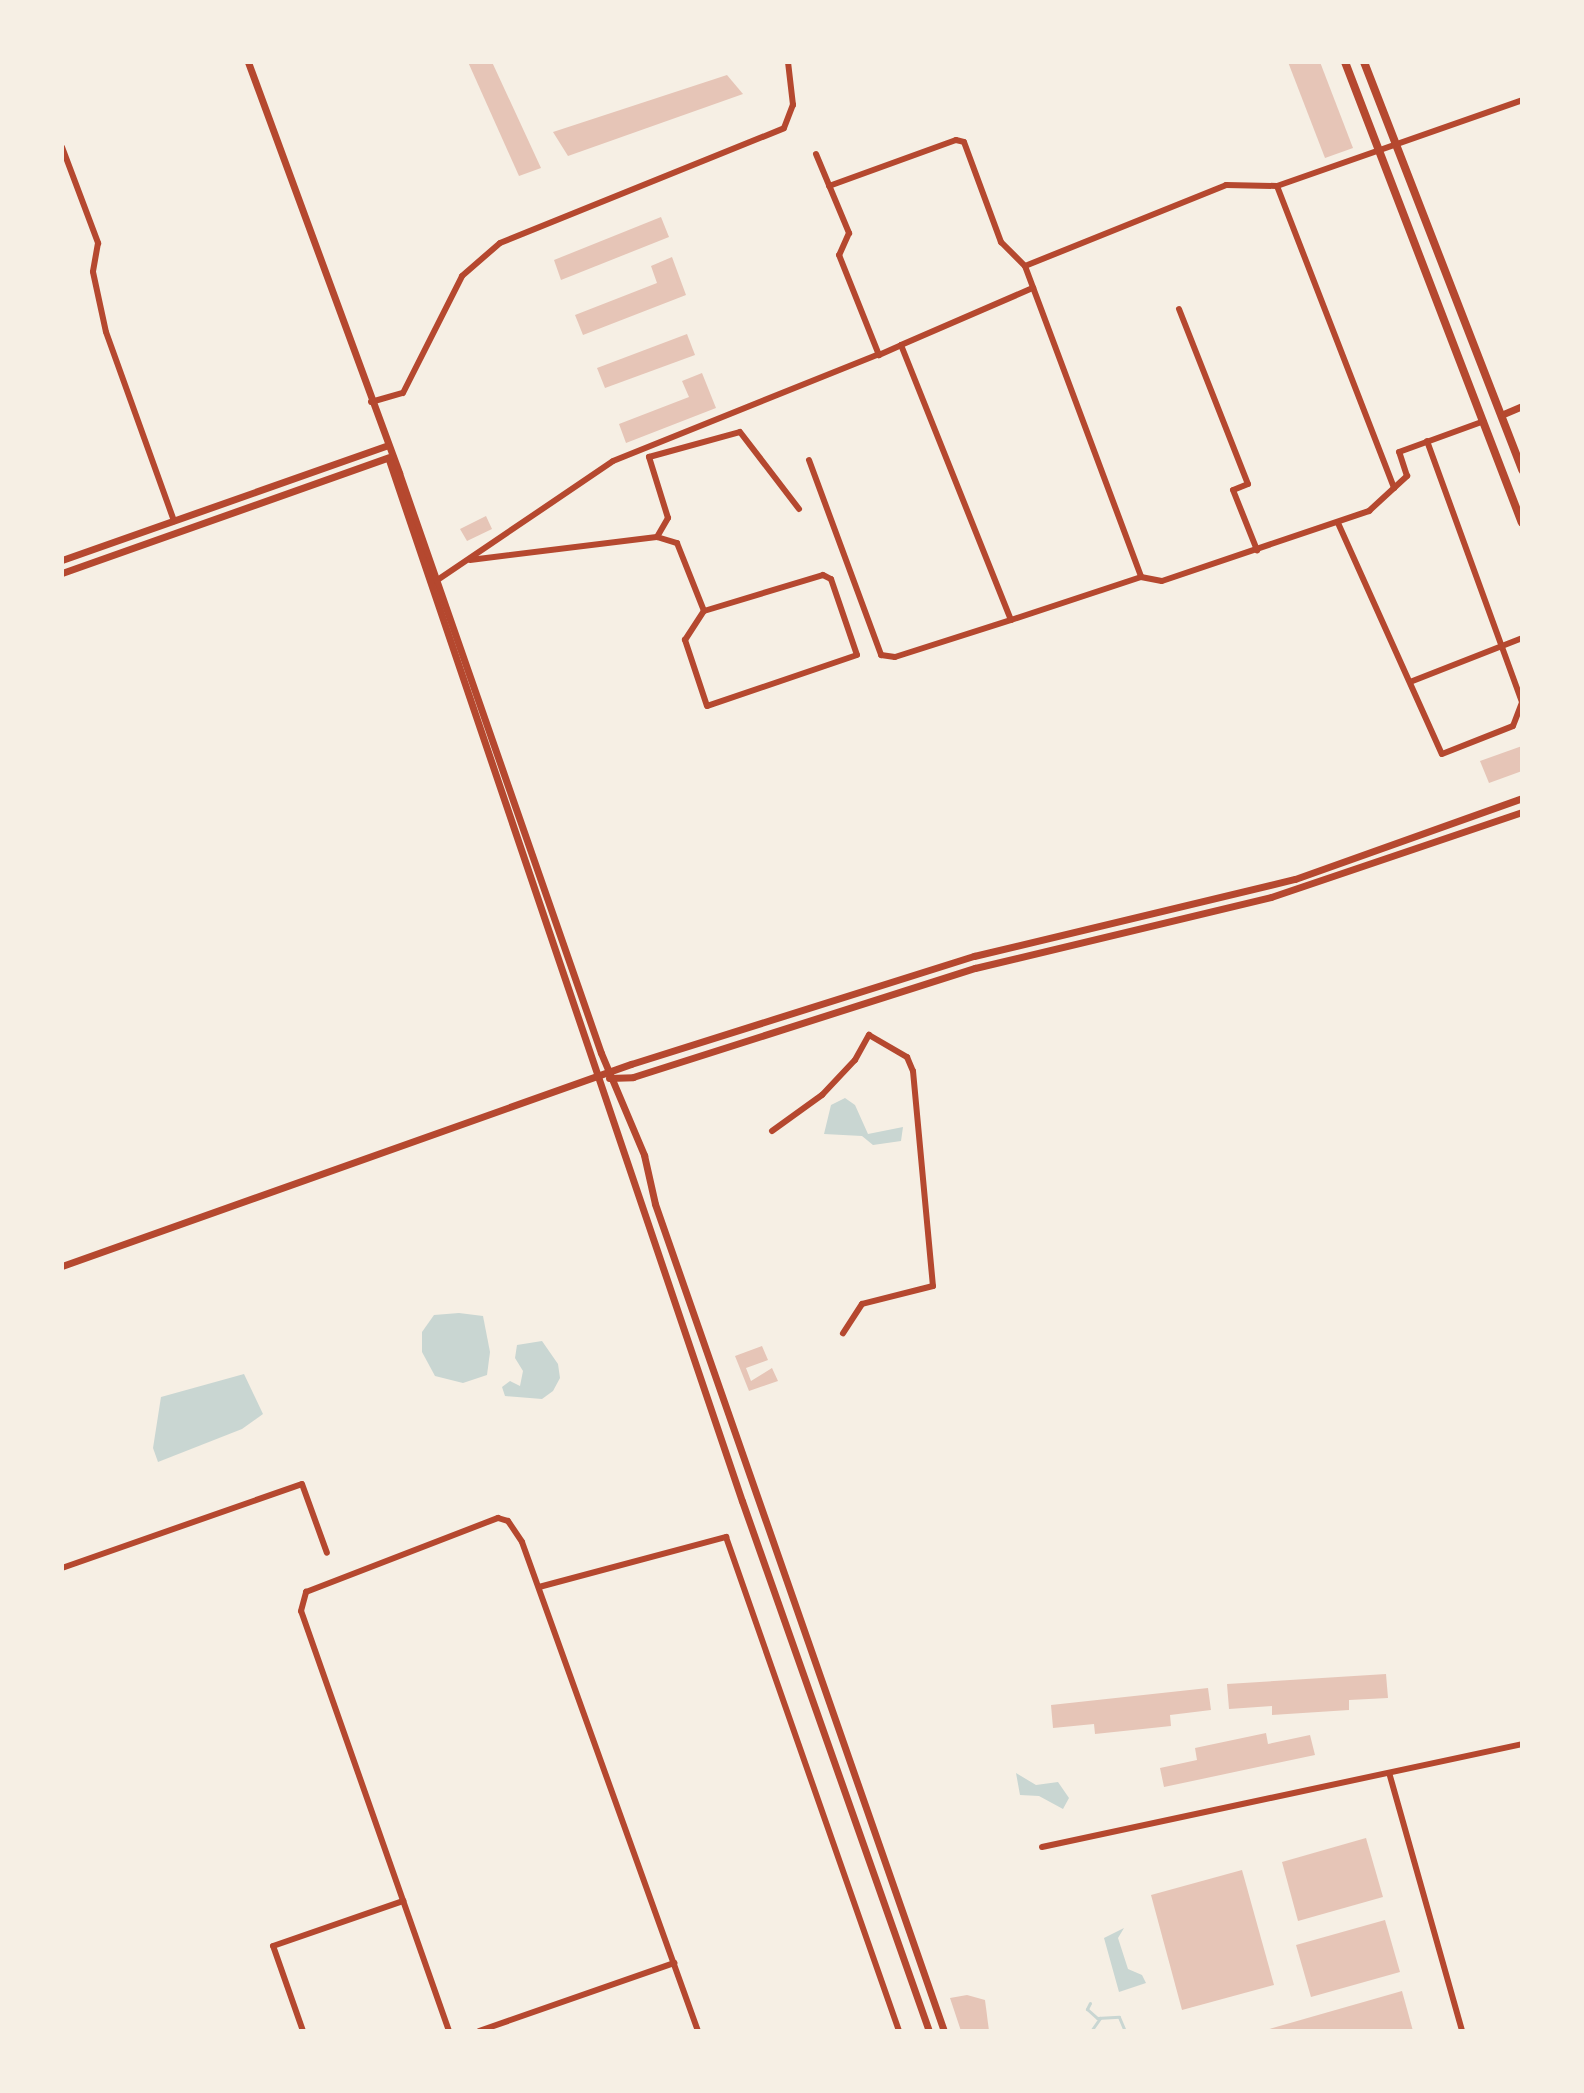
<!DOCTYPE html>
<html>
<head>
<meta charset="utf-8">
<style>
  body { margin:0 }
  #map { position:relative; width:1584px; height:2093px; overflow:hidden; background:#f6efe4; font-family:"Fira Sans",sans-serif }
  div>[style] { position:absolute }
  [style*='--x'] { left:calc(var(--x)*1px); top:calc(var(--y)*1px); width:calc(var(--w)*1px); rotate:calc(var(--a)*1deg) }
  .water>* { inset:0; background:#c9d6d2 }
  .stream>* { height:3px; margin:-1.5px; padding:0 1.5px; transform-origin:1.5px; border-radius:1.5px; background:#c9d6d2 }
  .building>* { inset:0; background:#e6c5b7 }
  .minor>* { height:6px; margin:-3px; padding:0 3px; transform-origin:3px; border-radius:3px; background:#b5482f }
  .tertiary>* { height:7px; margin:-3.5px; padding:0 3.5px; transform-origin:3.5px; border-radius:3.5px; background:#b5482f }
  .secondary>* { height:8px; margin:-4px; padding:0 4px; transform-origin:4px; border-radius:4px; background:#b5482f }
  span { translate:-50% -50%; white-space:nowrap; text-align:center; line-height:1.15; -webkit-text-stroke:8px #f6efe4; paint-order:stroke }
  .frame { position:absolute; inset:0; border:64px solid #f6efe4; pointer-events:none }
</style>
</head>
<body>
<div id="map">
  <div class="water">
    <div style="clip-path:polygon(845px 1098px,855px 1105px,868px 1134px,903px 1127px,901px 1141px,873px 1145px,862px 1136px,824px 1134px,831px 1105px)"></div>
    <div style="clip-path:polygon(459px 1313px,483px 1316px,490px 1352px,487px 1375px,463px 1383px,435px 1376px,422px 1352px,422px 1332px,434px 1315px)"></div>
    <div style="clip-path:polygon(542px 1341px,558px 1364px,560px 1378px,553px 1391px,542px 1399px,505px 1396px,502px 1387px,510px 1381px,520px 1386px,523px 1371px,515px 1358px,517px 1345px)"></div>
    <div style="clip-path:polygon(244px 1374px,263px 1414px,242px 1429px,158px 1462px,153px 1448px,161px 1397px)"></div>
    <div style="clip-path:polygon(1016px 1773px,1036px 1785px,1058px 1782px,1069px 1798px,1063px 1809px,1039px 1796px,1020px 1795px)"></div>
    <div style="clip-path:polygon(1124px 1928px,1118px 1938px,1128px 1969px,1142px 1975px,1146px 1983px,1119px 1992px,1104px 1938px)"></div>
  </div>
  <div class="stream">
    <div style="--x:1090;--y:2003;--w:7;--a:117"></div>
    <div style="--x:1087;--y:2009;--w:13;--a:42"></div>
    <div style="--x:1097;--y:2018;--w:22;--a:-3"></div>
    <div style="--x:1119;--y:2017;--w:15;--a:67"></div>
    <div style="--x:1091;--y:2031;--w:16;--a:-55"></div>
  </div>
  <div class="building">
    <div style="clip-path:polygon(468px 62px,492px 62px,541px 168px,519px 176px)"></div>
    <div style="clip-path:polygon(1288px 62px,1320px 62px,1353px 148px,1325px 158px)"></div>
    <div style="clip-path:polygon(727px 75px,743px 94px,568px 156px,553px 132px)"></div>
    <div style="clip-path:polygon(661px 217px,669px 237px,561px 280px,554px 260px)"></div>
    <div style="clip-path:polygon(672px 257px,686px 295px,583px 335px,575px 315px,657px 283px,651px 266px)"></div>
    <div style="clip-path:polygon(687px 334px,695px 355px,605px 388px,597px 368px)"></div>
    <div style="clip-path:polygon(702px 373px,716px 408px,626px 443px,619px 424px,689px 397px,682px 381px)"></div>
    <div style="clip-path:polygon(486px 516px,492px 529px,467px 541px,460px 529px)"></div>
    <div style="clip-path:polygon(1522px 746px,1522px 771px,1489px 783px,1480px 761px)"></div>
    <div style="clip-path:polygon(762px 1346px,768px 1360px,746px 1368px,751px 1381px,772px 1368px,778px 1381px,749px 1391px,735px 1356px)"></div>
    <div style="clip-path:polygon(1386px 1674px,1388px 1698px,1349px 1700px,1349px 1710px,1272px 1715px,1272px 1706px,1229px 1709px,1227px 1684px)"></div>
    <div style="clip-path:polygon(1208px 1688px,1211px 1710px,1170px 1715px,1171px 1726px,1095px 1734px,1094px 1724px,1053px 1728px,1051px 1705px)"></div>
    <div style="clip-path:polygon(1266px 1733px,1268px 1744px,1310px 1735px,1315px 1755px,1164px 1787px,1160px 1768px,1197px 1760px,1195px 1748px)"></div>
    <div style="clip-path:polygon(1366px 1838px,1383px 1897px,1298px 1921px,1282px 1862px)"></div>
    <div style="clip-path:polygon(1242px 1870px,1274px 1985px,1182px 2010px,1151px 1895px)"></div>
    <div style="clip-path:polygon(1385px 1920px,1400px 1972px,1311px 1997px,1296px 1945px)"></div>
    <div style="clip-path:polygon(1402px 1991px,1413px 2031px,1266px 2031px,1266px 2030px)"></div>
    <div style="clip-path:polygon(967px 1995px,985px 2000px,989px 2031px,961px 2031px,950px 1998px)"></div>
  </div>
  <div class="minor">
    <div style="--x:62;--y:147;--w:103;--a:69.4"></div>
    <div style="--x:98;--y:243;--w:29;--a:100"></div>
    <div style="--x:93;--y:272;--w:61;--a:77.8"></div>
    <div style="--x:106;--y:332;--w:201;--a:70.2"></div>
    <div style="--x:816;--y:154;--w:86;--a:67.3"></div>
    <div style="--x:849;--y:233;--w:24;--a:114"></div>
    <div style="--x:839;--y:255;--w:108;--a:68.2"></div>
    <div style="--x:879;--y:355;--w:24;--a:-24"></div>
    <div style="--x:901;--y:345;--w:296;--a:68.2"></div>
    <div style="--x:1011;--y:620;--w:137;--a:-18.3"></div>
    <div style="--x:829;--y:186;--w:135;--a:-19.9"></div>
    <div style="--x:956;--y:140;--w:8;--a:14"></div>
    <div style="--x:964;--y:142;--w:107;--a:69.7"></div>
    <div style="--x:1001;--y:242;--w:34;--a:45"></div>
    <div style="--x:1025;--y:266;--w:332;--a:69.5"></div>
    <div style="--x:1141;--y:577;--w:21;--a:11"></div>
    <div style="--x:1162;--y:581;--w:219;--a:-18.7"></div>
    <div style="--x:1369;--y:511;--w:52;--a:-42.6"></div>
    <div style="--x:1407;--y:476;--w:25;--a:-108"></div>
    <div style="--x:1399;--y:452;--w:90;--a:-20"></div>
    <div style="--x:1277;--y:186;--w:324;--a:68.8"></div>
    <div style="--x:1025;--y:266;--w:217;--a:-21.9"></div>
    <div style="--x:1226;--y:185;--w:51;--a:1.1"></div>
    <div style="--x:1277;--y:186;--w:260;--a:-19.3"></div>
    <div style="--x:1179;--y:309;--w:188;--a:68.5"></div>
    <div style="--x:1248;--y:484;--w:16;--a:158"></div>
    <div style="--x:1233;--y:490;--w:65;--a:68.2"></div>
    <div style="--x:901;--y:345;--w:144;--a:-23.4"></div>
    <div style="--x:371;--y:402;--w:33;--a:-16"></div>
    <div style="--x:403;--y:393;--w:131;--a:-63.2"></div>
    <div style="--x:462;--y:276;--w:50;--a:-41"></div>
    <div style="--x:500;--y:243;--w:306;--a:-22"></div>
    <div style="--x:784;--y:128;--w:25;--a:-69"></div>
    <div style="--x:793;--y:105;--w:43;--a:-96.6"></div>
    <div style="--x:1427;--y:441;--w:278;--a:70"></div>
    <div style="--x:809;--y:460;--w:208;--a:69.7"></div>
    <div style="--x:881;--y:655;--w:14;--a:8"></div>
    <div style="--x:895;--y:657;--w:122;--a:-17.7"></div>
    <div style="--x:1338;--y:523;--w:253;--a:65.8"></div>
    <div style="--x:1442;--y:754;--w:76;--a:-21.5"></div>
    <div style="--x:1513;--y:726;--w:25;--a:-69"></div>
    <div style="--x:657;--y:537;--w:21;--a:17"></div>
    <div style="--x:677;--y:543;--w:73;--a:68.3"></div>
    <div style="--x:704;--y:611;--w:124;--a:-16.8"></div>
    <div style="--x:823;--y:575;--w:9;--a:27"></div>
    <div style="--x:831;--y:579;--w:80;--a:71.1"></div>
    <div style="--x:857;--y:655;--w:158;--a:161.2"></div>
    <div style="--x:707;--y:706;--w:70;--a:-108.4"></div>
    <div style="--x:685;--y:640;--w:35;--a:-57"></div>
    <div style="--x:470;--y:560;--w:188;--a:-7"></div>
    <div style="--x:657;--y:537;--w:22;--a:-60"></div>
    <div style="--x:668;--y:518;--w:64;--a:-107.3"></div>
    <div style="--x:649;--y:457;--w:94;--a:-15.4"></div>
    <div style="--x:740;--y:432;--w:97;--a:52.5"></div>
    <div style="--x:433;--y:583;--w:217;--a:-34.1"></div>
    <div style="--x:613;--y:461;--w:287;--a:-21.9"></div>
    <div style="--x:1410;--y:682;--w:120;--a:-21.4"></div>
    <div style="--x:772;--y:1131;--w:62;--a:-35.8"></div>
    <div style="--x:822;--y:1095;--w:48;--a:-46.7"></div>
    <div style="--x:855;--y:1060;--w:29;--a:-61"></div>
    <div style="--x:869;--y:1035;--w:44;--a:30.1"></div>
    <div style="--x:907;--y:1057;--w:15;--a:67"></div>
    <div style="--x:913;--y:1071;--w:216;--a:84.7"></div>
    <div style="--x:933;--y:1286;--w:73;--a:165.8"></div>
    <div style="--x:862;--y:1304;--w:35;--a:123"></div>
    <div style="--x:62;--y:1568;--w:254;--a:-19.3"></div>
    <div style="--x:302;--y:1484;--w:73;--a:70.1"></div>
    <div style="--x:539;--y:1587;--w:194;--a:-15"></div>
    <div style="--x:726;--y:1537;--w:523;--a:70.7"></div>
    <div style="--x:1390;--y:1776;--w:265;--a:74.2"></div>
    <div style="--x:1042;--y:1847;--w:491;--a:-12.1"></div>
    <div style="--x:303;--y:2031;--w:90;--a:-109.4"></div>
    <div style="--x:273;--y:1946;--w:138;--a:-19.1"></div>
    <div style="--x:449;--y:2031;--w:445;--a:-109.4"></div>
    <div style="--x:301;--y:1611;--w:20;--a:-75"></div>
    <div style="--x:306;--y:1592;--w:206;--a:-21.1"></div>
    <div style="--x:498;--y:1518;--w:10;--a:17"></div>
    <div style="--x:508;--y:1521;--w:25;--a:56"></div>
    <div style="--x:522;--y:1542;--w:520;--a:70.21"></div>
    <div style="--x:479;--y:2031;--w:207;--a:-19.2"></div>
  </div>
  <div class="tertiary">
    <div style="--x:248;--y:62;--w:438;--a:69.8"></div>
    <div style="--x:399;--y:473;--w:614;--a:70.8"></div>
    <div style="--x:601;--y:1053;--w:111;--a:67.1"></div>
    <div style="--x:644;--y:1155;--w:50;--a:77.3"></div>
    <div style="--x:655;--y:1204;--w:876;--a:70.74"></div>
    <div style="--x:1501;--y:415;--w:23;--a:-23"></div>
    <div style="--x:389;--y:460;--w:1099;--a:71.27"></div>
    <div style="--x:742;--y:1501;--w:562;--a:70.57"></div>
    <div style="--x:62;--y:560;--w:343;--a:-19.4"></div>
    <div style="--x:62;--y:573;--w:347;--a:-19.5"></div>
    <div style="--x:609;--y:1078;--w:24;--a:-2"></div>
    <div style="--x:633;--y:1077;--w:359;--a:-17.7"></div>
    <div style="--x:975;--y:968;--w:304;--a:-13.5"></div>
    <div style="--x:1271;--y:897;--w:265;--a:-18.7"></div>
    <div style="--x:62;--y:1266;--w:604;--a:-19.55"></div>
    <div style="--x:631;--y:1064;--w:360;--a:-17.5"></div>
    <div style="--x:974;--y:956;--w:330;--a:-13.5"></div>
    <div style="--x:1295;--y:879;--w:241;--a:-19.6"></div>
  </div>
  <div class="secondary">
    <div style="--x:1345;--y:62;--w:493;--a:69"></div>
    <div style="--x:1364;--y:62;--w:438;--a:68.8"></div>
  </div>
  <div class="frame"></div>
</div>
</body>
</html>
